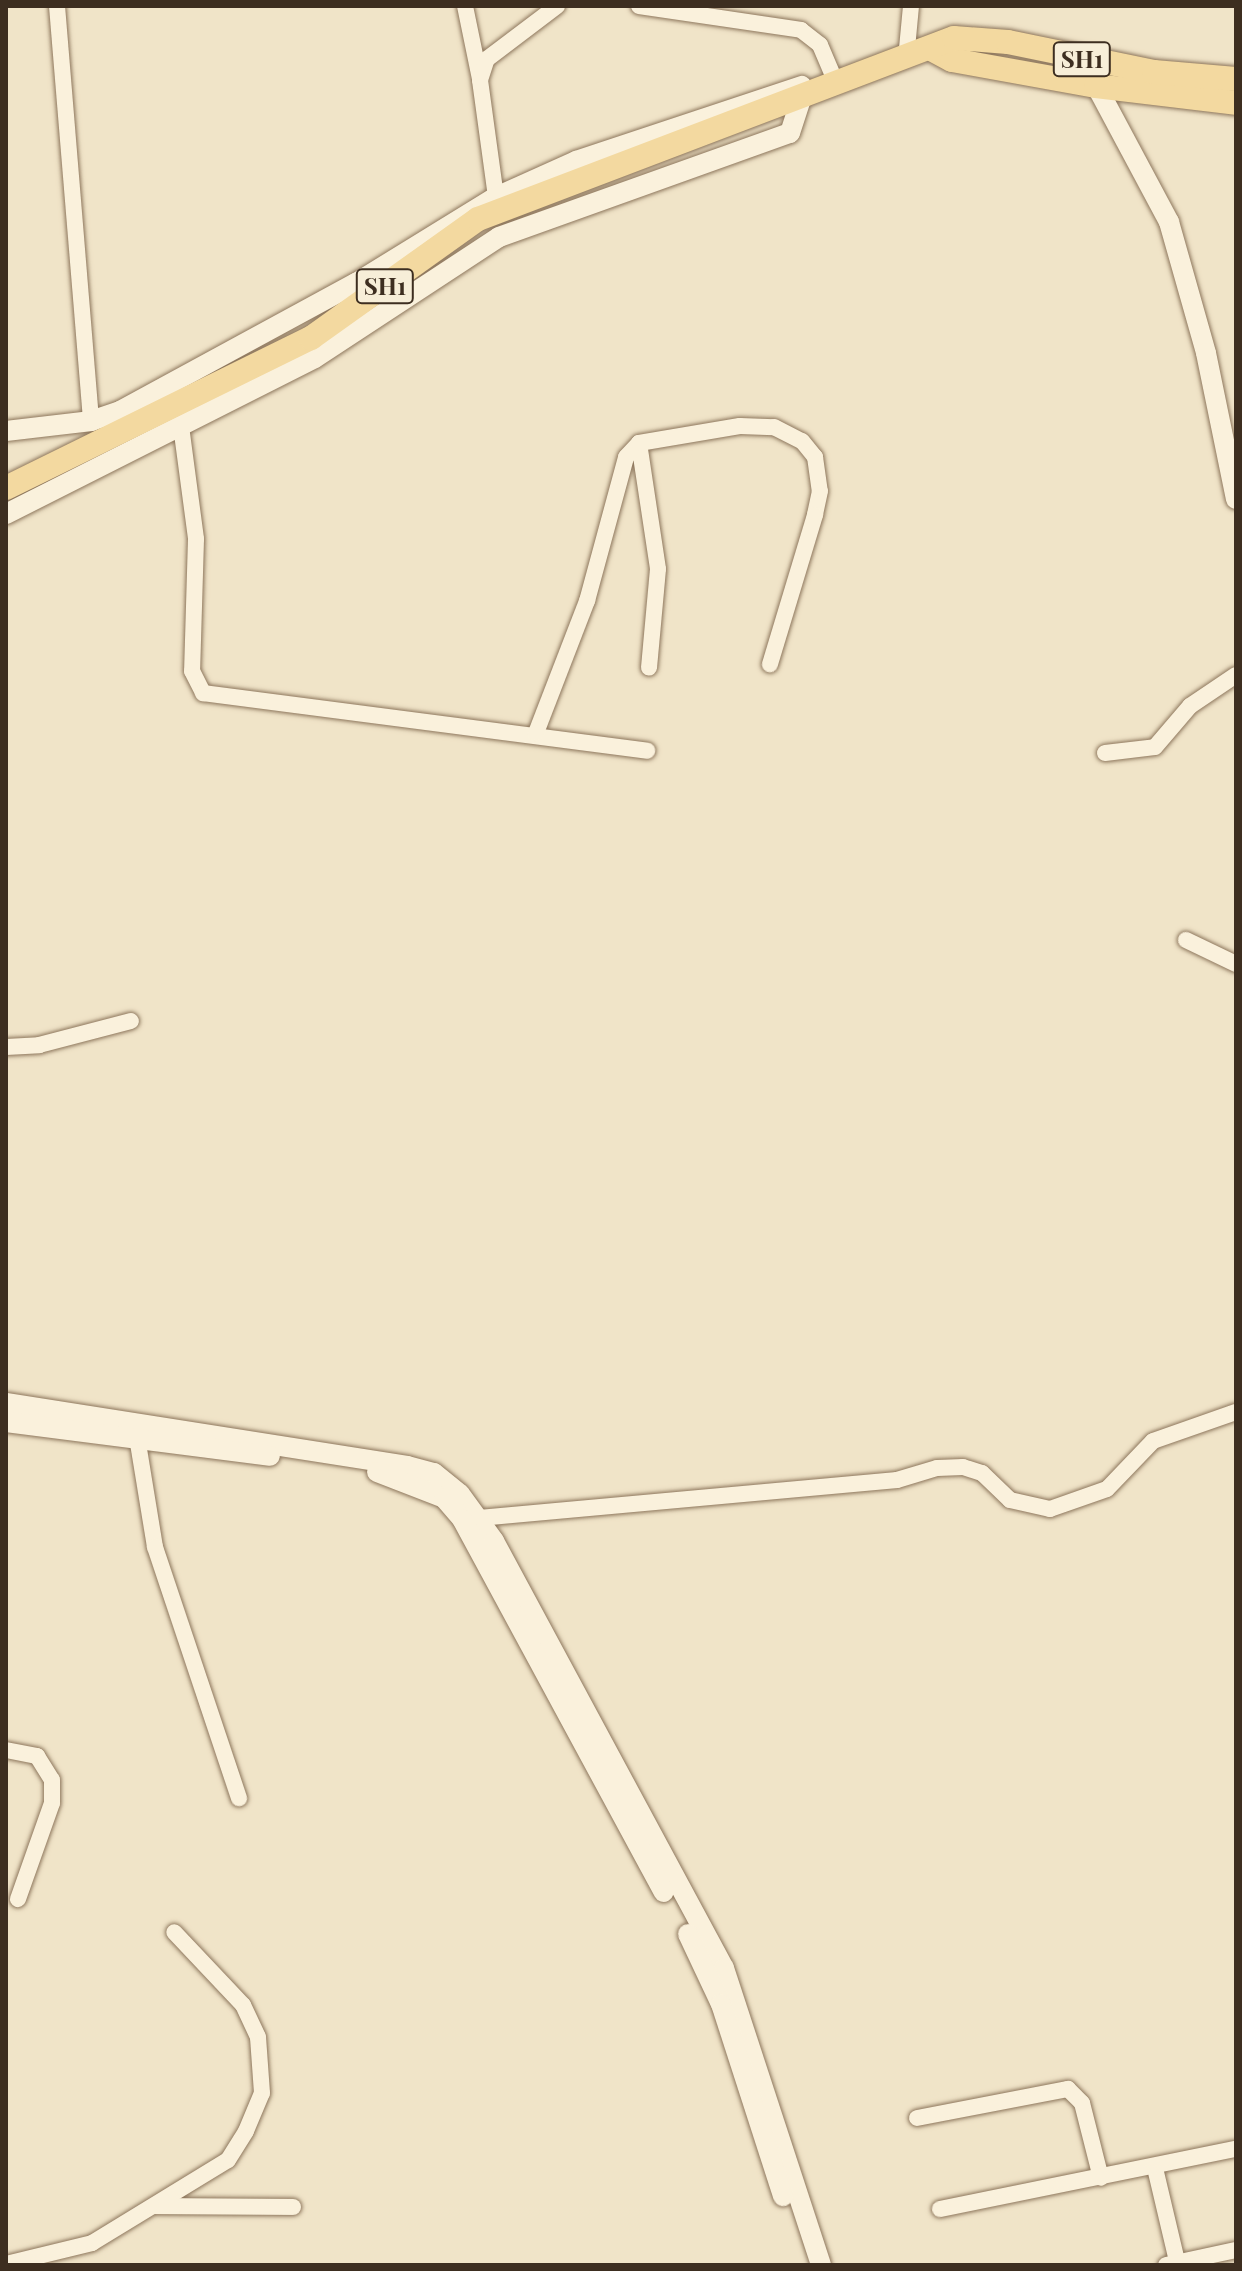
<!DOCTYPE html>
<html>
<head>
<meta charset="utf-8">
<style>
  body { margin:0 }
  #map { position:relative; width:1242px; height:2271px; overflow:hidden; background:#f0e4c8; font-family:"Playfair Display",serif }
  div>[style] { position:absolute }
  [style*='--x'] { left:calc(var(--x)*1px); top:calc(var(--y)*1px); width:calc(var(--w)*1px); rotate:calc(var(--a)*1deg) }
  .roads { filter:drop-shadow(0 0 2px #8d765c) drop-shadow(0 0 2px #8d765c) }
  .minor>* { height:16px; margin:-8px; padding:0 8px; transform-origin:8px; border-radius:8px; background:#faf1dc }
  .tertiary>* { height:20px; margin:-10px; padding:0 10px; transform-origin:10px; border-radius:10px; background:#faf1dc }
  .primary>* { height:24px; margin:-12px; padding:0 12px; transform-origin:12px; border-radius:12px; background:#f3d9a0 }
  span { translate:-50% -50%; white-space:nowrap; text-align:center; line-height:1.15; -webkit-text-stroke:6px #f7eed8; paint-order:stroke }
  .shield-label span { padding:2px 6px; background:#f7eed8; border:2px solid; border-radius:6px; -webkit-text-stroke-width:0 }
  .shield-label { font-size:24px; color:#3d2e20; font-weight:700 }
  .frame { position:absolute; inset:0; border:8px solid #3d2e20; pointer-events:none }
</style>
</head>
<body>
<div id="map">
  <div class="roads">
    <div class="minor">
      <div style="--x:57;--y:6;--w:416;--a:85.3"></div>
      <div style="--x:465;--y:6;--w:75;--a:78.4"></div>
      <div style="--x:639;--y:6;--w:164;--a:8.4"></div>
      <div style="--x:801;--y:30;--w:24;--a:38"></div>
      <div style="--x:820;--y:45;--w:39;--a:67"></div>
      <div style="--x:906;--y:59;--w:53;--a:-84.6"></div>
      <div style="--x:496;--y:197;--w:118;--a:-97.8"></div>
      <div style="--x:480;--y:80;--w:22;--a:-72"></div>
      <div style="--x:487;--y:59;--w:88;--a:-37.1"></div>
      <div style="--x:181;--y:426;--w:114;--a:82.4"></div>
      <div style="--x:196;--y:539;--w:132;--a:91.7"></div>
      <div style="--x:192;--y:671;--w:25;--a:63"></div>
      <div style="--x:203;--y:693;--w:448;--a:7.4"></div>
      <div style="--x:639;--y:443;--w:127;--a:81.4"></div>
      <div style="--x:658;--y:569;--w:99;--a:95.2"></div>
      <div style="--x:536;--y:733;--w:142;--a:-68.9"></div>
      <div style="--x:587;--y:601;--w:149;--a:-74.8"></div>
      <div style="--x:626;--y:457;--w:19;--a:-47"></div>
      <div style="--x:639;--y:443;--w:102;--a:-9.6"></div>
      <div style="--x:740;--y:426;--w:34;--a:2"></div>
      <div style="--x:774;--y:427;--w:31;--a:27"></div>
      <div style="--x:802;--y:441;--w:21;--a:51"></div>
      <div style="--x:815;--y:457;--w:34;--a:82"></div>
      <div style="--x:820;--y:491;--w:25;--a:102"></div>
      <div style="--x:815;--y:515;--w:156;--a:106.8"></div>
      <div style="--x:1105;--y:753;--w:50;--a:-6.8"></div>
      <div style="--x:1155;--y:747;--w:54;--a:-49.5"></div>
      <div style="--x:1190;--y:706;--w:55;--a:-34"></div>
      <div style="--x:1186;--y:940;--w:55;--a:25.6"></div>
      <div style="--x:6;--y:1047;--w:33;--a:-3"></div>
      <div style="--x:39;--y:1045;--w:95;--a:-14.6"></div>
      <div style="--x:137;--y:1437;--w:111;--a:80.7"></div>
      <div style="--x:155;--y:1547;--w:265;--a:71.5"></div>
      <div style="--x:468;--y:1519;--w:431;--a:-5.2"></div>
      <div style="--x:897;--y:1480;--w:42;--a:-16.7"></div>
      <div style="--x:937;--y:1468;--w:26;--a:-2"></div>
      <div style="--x:963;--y:1467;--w:20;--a:18"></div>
      <div style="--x:982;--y:1473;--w:39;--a:44"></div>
      <div style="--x:1010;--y:1500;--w:41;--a:12.7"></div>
      <div style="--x:1050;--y:1509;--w:60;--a:-19.3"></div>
      <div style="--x:1107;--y:1489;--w:66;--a:-46.2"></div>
      <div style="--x:1153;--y:1441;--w:88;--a:-19.3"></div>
      <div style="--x:6;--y:1750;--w:32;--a:11"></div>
      <div style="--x:37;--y:1756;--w:28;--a:58"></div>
      <div style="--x:52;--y:1780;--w:23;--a:90"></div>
      <div style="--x:52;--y:1803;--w:102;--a:109.5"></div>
      <div style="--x:917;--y:2118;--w:154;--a:-10.9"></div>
      <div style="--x:1068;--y:2089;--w:20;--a:45"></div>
      <div style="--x:1082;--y:2103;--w:77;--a:75.8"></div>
      <div style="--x:1155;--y:2168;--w:100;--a:76.7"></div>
      <div style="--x:155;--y:2206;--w:138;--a:0.4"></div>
      <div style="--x:940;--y:2209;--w:302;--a:-11.5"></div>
      <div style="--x:6;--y:2264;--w:89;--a:-13.7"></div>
      <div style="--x:92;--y:2243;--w:159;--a:-31.4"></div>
      <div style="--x:228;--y:2160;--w:34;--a:-58"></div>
      <div style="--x:246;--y:2131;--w:41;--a:-67.2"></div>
      <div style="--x:262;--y:2093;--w:56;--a:-94.1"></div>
      <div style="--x:258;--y:2037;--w:35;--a:-115"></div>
      <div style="--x:243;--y:2005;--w:100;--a:-133.4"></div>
      <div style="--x:1166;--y:2265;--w:72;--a:-12.1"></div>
    </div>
    <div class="tertiary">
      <div style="--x:1090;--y:74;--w:168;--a:61.9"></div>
      <div style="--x:1169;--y:222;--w:136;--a:74.2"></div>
      <div style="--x:1206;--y:353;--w:149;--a:78.4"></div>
      <div style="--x:6;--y:431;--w:86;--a:-6.7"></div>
      <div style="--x:91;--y:421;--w:31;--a:-19"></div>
      <div style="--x:120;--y:411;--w:268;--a:-28.5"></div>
      <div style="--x:356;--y:283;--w:164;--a:-31.6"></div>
      <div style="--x:496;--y:197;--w:88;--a:-24.2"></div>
      <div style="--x:576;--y:161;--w:238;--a:-18.4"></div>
      <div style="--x:6;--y:514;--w:346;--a:-26.8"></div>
      <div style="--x:315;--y:358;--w:220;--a:-33.3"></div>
      <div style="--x:499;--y:237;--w:309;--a:-19.7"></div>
      <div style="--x:790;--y:133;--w:35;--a:-72"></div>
      <div style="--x:6;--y:1403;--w:406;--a:8.9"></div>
      <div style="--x:407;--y:1466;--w:28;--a:15"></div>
      <div style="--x:434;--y:1473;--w:33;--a:39"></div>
      <div style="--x:460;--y:1494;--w:58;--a:54.1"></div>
      <div style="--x:494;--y:1541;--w:485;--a:61.7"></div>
      <div style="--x:724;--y:1968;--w:312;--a:71.9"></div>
      <div style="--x:6;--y:1422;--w:266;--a:7.3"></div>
      <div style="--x:377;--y:1472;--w:72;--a:21.2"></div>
      <div style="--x:444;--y:1498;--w:28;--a:49"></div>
      <div style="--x:462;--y:1519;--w:424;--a:61.6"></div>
      <div style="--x:688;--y:1934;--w:77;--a:64.8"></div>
      <div style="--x:721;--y:2004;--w:202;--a:72.1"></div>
    </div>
    <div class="primary">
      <div style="--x:933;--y:50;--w:21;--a:28"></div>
      <div style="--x:952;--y:60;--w:146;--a:10.2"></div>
      <div style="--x:1096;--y:86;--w:141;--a:6.9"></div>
      <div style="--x:6;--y:488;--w:340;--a:-26.2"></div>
      <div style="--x:311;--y:338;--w:205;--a:-35.5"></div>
      <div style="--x:478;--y:219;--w:509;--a:-20.82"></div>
      <div style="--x:954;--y:38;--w:54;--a:4.2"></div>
      <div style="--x:1008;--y:42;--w:149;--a:11.6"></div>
      <div style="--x:1154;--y:72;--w:82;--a:4.9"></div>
    </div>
  </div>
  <div class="shield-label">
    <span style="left:1082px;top:59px">SH1</span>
    <span style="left:385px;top:286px">SH1</span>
  </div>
  <div class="frame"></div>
</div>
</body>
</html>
